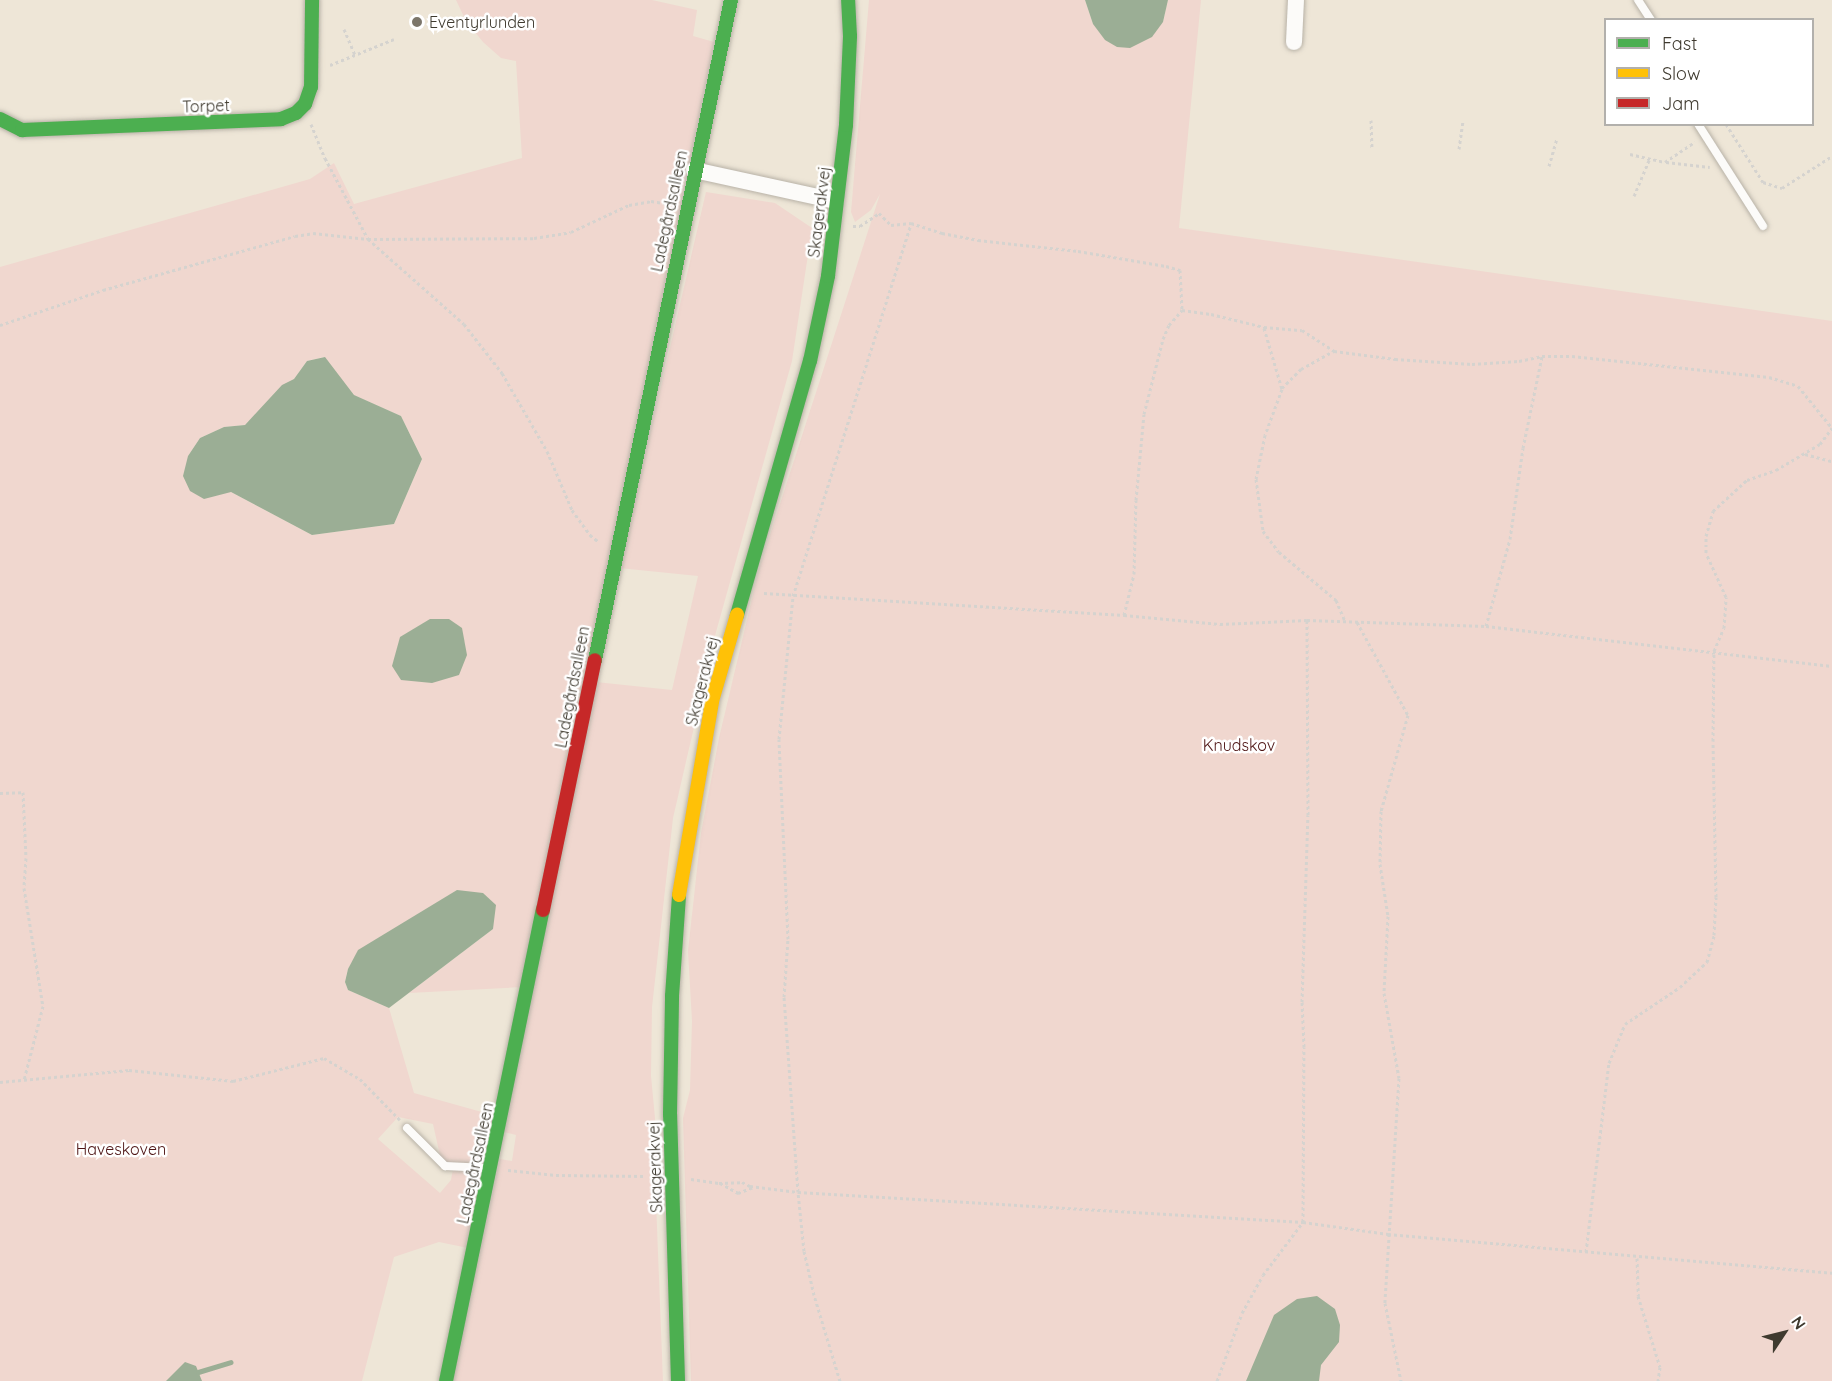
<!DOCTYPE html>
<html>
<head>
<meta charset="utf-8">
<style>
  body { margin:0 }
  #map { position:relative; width:1832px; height:1381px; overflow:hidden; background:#eee6d7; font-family:Quicksand,sans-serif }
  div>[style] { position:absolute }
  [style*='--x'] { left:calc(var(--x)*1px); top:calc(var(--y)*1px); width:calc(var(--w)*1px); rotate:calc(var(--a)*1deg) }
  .green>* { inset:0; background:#f0d7cf }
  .water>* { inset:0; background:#9bae95 }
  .stream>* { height:5px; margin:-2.5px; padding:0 2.5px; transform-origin:2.5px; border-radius:2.5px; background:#9bae95 }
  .path>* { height:3px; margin-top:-1.5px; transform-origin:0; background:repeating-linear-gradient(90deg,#d5d3cf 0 3px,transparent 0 6px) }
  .roads { filter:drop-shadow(0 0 2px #b8b2a7) drop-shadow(0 0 2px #b8b2a7) }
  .lane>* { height:8px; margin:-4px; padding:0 4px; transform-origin:4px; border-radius:4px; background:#fcfbf9 }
  .street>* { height:16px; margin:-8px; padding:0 8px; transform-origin:8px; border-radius:8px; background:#fcfbf9 }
  .fast>* { height:14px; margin:-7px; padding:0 7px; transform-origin:7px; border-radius:7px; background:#4caf50 }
  .slow>* { height:14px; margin:-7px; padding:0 7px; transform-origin:7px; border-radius:7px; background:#ffc107 }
  .jam>* { height:14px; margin:-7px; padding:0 7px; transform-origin:7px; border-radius:7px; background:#c62828 }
  .dots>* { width:16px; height:16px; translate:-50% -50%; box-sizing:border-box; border:3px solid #fff; border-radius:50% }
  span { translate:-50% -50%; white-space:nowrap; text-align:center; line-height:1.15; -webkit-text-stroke:5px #fff; paint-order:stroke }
  .poi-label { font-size:16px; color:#3f3a2f }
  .left { translate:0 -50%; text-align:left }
  .street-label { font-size:16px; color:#3f3a2f }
  .park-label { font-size:16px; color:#4e1515 }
  .legend { position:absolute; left:1604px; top:18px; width:210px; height:108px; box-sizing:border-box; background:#fff; border:2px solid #b2b0ac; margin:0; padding:8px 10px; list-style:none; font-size:18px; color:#3f3a2f }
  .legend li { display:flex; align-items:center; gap:12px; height:30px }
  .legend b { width:30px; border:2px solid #b2b0ac }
  .north { position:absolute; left:1754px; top:1303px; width:60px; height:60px; -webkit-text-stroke:4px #fff; paint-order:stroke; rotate:55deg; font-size:16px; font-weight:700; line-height:24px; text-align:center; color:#3f3a2f }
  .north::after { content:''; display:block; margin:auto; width:21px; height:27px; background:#3f3a2f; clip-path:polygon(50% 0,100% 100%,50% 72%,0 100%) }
</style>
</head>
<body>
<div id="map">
  <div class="green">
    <div style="clip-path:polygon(evenodd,456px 0,652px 0,697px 10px,693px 36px,714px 42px,522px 987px,409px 993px,493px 929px,348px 969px,345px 982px,348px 990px,389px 1008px,414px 1093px,496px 1116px,468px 1248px,439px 1242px,394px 1257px,362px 1381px,0 1381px,0 267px,310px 179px,334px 163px,354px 204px,522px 158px,516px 61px,501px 58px,483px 42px,466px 21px,456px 0,324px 357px,353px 395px,401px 416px,422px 459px,394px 524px,312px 535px,231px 492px,188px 456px,200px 438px,224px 427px,245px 425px,282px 386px,294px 379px,307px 361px,324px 357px,456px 0,398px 1117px,433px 1124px,441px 1160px,454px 1163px,451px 1180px,440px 1193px,378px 1139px,398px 1117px)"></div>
    <div style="clip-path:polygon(869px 0,1085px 0,1093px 24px,1163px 22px,1168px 0,1201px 0,1179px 228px,1832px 321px,1832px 1381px,691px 1381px,683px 1118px,690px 1090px,692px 1021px,688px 951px,701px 833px,719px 738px,759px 569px,880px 194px,871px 210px,855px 222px,851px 212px)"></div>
    <div style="clip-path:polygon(706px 192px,775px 203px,812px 228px,792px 361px,716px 632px,673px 818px,652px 1007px,651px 1076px,657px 1139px,655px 1176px,663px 1381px,452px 1381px,500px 1159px,512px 1161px,516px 1135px,504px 1132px,596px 682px,672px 690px,698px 576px,619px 568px)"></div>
  </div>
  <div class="water">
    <div style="clip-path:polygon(1085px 0,1168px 0,1163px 22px,1152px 37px,1130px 48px,1117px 47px,1105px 40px,1093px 24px)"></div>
    <div style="clip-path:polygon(325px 357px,354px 395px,401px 416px,422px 459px,394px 524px,312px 535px,231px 492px,204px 499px,190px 491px,183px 476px,188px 456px,200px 438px,224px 427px,245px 425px,282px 385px,294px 379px,307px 361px)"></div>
    <div style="clip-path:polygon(430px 619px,449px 619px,462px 628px,467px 655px,459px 675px,432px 683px,401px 680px,392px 666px,400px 637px)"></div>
    <div style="clip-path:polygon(457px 890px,483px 893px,496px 905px,493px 929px,389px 1008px,348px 990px,345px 982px,348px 969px,358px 950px)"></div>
    <div style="clip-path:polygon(1317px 1296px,1335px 1309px,1340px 1325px,1339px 1342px,1321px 1365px,1319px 1381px,1246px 1381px,1274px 1315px,1297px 1299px)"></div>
    <div style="clip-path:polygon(185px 1362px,196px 1366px,202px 1381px,166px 1381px)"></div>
  </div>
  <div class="stream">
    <div style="--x:198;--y:1372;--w:34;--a:-17"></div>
  </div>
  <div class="path">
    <div style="--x:344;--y:29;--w:28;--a:67"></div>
    <div style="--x:330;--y:65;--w:69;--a:-22.1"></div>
    <div style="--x:1371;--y:120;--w:28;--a:88"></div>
    <div style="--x:311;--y:124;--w:37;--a:68"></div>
    <div style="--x:325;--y:158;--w:92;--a:62"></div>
    <div style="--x:368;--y:239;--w:128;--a:41.5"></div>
    <div style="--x:464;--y:324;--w:62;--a:52.2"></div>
    <div style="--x:502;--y:373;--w:90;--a:60"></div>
    <div style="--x:547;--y:451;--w:64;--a:67"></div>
    <div style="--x:572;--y:510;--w:31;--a:54"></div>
    <div style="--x:590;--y:535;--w:11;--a:38"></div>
    <div style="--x:1726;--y:124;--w:69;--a:57.5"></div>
    <div style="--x:1763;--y:182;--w:20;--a:18"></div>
    <div style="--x:1782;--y:188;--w:59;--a:-32.6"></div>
    <div style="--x:1459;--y:149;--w:28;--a:-82"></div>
    <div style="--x:1630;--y:154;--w:36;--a:13"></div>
    <div style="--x:1665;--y:162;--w:36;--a:-34"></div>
    <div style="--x:1666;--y:162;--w:44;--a:6.5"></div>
    <div style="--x:1549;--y:166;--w:29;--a:-74"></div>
    <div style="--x:1634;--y:196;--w:41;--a:-67.2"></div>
    <div style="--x:853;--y:226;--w:7;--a:0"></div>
    <div style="--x:860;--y:226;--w:23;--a:-34"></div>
    <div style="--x:879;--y:213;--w:17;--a:45"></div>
    <div style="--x:891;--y:225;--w:20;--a:-6"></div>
    <div style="--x:911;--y:223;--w:33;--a:18"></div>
    <div style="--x:942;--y:233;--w:37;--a:11"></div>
    <div style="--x:978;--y:240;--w:101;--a:6.3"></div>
    <div style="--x:1078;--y:251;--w:89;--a:9.7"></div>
    <div style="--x:1166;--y:266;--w:15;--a:16"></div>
    <div style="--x:1180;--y:270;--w:40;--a:87.1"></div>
    <div style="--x:0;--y:325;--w:109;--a:-18.8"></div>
    <div style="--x:103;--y:290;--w:199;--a:-15.7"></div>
    <div style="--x:295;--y:236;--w:18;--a:-9"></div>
    <div style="--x:313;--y:233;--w:55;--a:6.2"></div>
    <div style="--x:368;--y:239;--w:166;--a:-0.3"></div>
    <div style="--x:534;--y:238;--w:37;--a:-9"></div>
    <div style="--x:571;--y:232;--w:64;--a:-25"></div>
    <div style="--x:629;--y:205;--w:22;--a:-10"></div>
    <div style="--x:651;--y:201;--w:19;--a:9"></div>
    <div style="--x:1264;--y:328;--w:64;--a:73.6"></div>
    <div style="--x:1282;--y:389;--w:49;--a:110.3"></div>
    <div style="--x:1265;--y:435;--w:45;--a:101.6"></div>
    <div style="--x:1256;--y:479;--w:52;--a:82.3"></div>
    <div style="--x:1263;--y:531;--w:26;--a:53"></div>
    <div style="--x:1279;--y:552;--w:75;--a:40.1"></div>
    <div style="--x:1336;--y:600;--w:23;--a:67"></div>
    <div style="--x:1282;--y:388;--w:27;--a:-45"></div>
    <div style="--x:1301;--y:369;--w:38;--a:-29"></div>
    <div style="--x:1805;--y:454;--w:28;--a:15"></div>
    <div style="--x:764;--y:593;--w:361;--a:3.5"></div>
    <div style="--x:1124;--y:615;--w:96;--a:5.4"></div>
    <div style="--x:1220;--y:624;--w:87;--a:-2.6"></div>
    <div style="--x:1307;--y:620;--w:179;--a:1.9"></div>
    <div style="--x:1486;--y:626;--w:348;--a:6.6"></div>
    <div style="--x:1124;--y:615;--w:42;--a:-76.3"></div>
    <div style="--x:1134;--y:574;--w:74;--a:-88.5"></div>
    <div style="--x:1136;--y:500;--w:86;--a:-84.7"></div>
    <div style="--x:1144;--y:414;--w:77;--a:-75.8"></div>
    <div style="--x:1163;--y:339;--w:15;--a:-67"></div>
    <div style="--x:1169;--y:325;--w:20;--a:-49"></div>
    <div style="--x:1182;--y:310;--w:29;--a:8"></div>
    <div style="--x:1211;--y:314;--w:55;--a:13.8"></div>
    <div style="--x:1264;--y:327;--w:38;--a:5"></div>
    <div style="--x:1302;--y:330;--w:38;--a:33"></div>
    <div style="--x:1334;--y:351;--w:62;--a:7.5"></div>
    <div style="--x:1395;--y:359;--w:77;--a:3.7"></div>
    <div style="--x:1472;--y:364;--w:47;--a:-3.7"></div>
    <div style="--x:1519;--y:361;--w:24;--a:-12"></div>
    <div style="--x:1357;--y:622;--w:106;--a:61.3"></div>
    <div style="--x:1408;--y:715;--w:100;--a:105.7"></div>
    <div style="--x:1381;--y:811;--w:53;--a:91.1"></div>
    <div style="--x:1380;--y:864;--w:53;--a:81.3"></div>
    <div style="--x:1388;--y:916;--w:77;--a:93"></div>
    <div style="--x:1384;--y:993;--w:86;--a:80"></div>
    <div style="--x:1399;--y:1078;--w:225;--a:93.6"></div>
    <div style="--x:1385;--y:1303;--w:80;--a:78.4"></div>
    <div style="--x:1486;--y:626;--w:90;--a:-74.6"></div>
    <div style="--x:1510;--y:539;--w:92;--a:-81.9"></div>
    <div style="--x:1523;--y:448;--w:94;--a:-78.3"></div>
    <div style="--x:1542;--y:356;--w:30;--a:0"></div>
    <div style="--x:1572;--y:356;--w:198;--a:6.1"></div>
    <div style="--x:1769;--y:377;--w:30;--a:17"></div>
    <div style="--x:1798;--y:386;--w:54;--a:51"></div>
    <div style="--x:0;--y:793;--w:23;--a:-2"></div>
    <div style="--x:23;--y:792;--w:66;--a:87.4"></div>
    <div style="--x:26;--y:858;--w:30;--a:94"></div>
    <div style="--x:24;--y:888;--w:120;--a:80.9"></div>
    <div style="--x:43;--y:1006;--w:76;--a:104.4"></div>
    <div style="--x:0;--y:1082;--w:130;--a:-5.3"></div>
    <div style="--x:129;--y:1070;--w:105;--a:6"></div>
    <div style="--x:233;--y:1081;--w:94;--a:-14.2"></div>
    <div style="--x:324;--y:1058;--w:42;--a:30.3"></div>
    <div style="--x:360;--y:1079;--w:57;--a:45.7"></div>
    <div style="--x:508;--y:1170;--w:48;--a:5.9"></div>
    <div style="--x:556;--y:1175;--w:90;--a:0.6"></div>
    <div style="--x:691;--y:1179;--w:28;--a:8"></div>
    <div style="--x:719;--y:1183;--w:23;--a:-2"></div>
    <div style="--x:742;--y:1182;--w:9;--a:27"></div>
    <div style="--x:750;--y:1186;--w:48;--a:7.1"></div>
    <div style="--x:798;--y:1192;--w:506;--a:3.4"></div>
    <div style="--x:1303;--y:1222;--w:86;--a:8"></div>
    <div style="--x:1388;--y:1234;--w:446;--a:5"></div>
    <div style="--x:720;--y:1183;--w:21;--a:29"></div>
    <div style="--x:738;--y:1193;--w:17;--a:-21"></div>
    <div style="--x:1586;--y:1252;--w:190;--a:-83.1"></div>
    <div style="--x:1609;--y:1063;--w:42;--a:-67.7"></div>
    <div style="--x:1625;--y:1024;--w:66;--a:-33.9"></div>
    <div style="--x:1680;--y:987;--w:37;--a:-43"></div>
    <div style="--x:1707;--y:962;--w:28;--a:-75"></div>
    <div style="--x:1714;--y:935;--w:38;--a:-87"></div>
    <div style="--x:1716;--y:897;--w:156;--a:-91.1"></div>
    <div style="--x:1713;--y:741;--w:90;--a:-89.4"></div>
    <div style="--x:1714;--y:651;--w:25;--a:-67"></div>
    <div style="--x:1724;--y:628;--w:31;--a:-86"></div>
    <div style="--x:1726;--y:597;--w:48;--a:-114.4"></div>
    <div style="--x:1706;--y:553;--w:17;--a:-90"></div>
    <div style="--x:1706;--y:536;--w:26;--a:-74"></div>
    <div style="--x:1713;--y:511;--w:46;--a:-42.4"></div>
    <div style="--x:1747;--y:480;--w:31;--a:-19"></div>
    <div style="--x:1776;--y:470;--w:51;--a:-30.6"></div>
    <div style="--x:1820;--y:444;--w:20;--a:-53"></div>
    <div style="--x:1637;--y:1258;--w:38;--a:88"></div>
    <div style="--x:1638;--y:1296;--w:74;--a:72.8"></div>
    <div style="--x:1660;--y:1367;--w:14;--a:98"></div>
    <div style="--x:840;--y:1381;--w:90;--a:-106.8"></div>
    <div style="--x:814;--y:1295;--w:45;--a:-102.8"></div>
    <div style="--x:804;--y:1251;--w:59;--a:-95.8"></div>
    <div style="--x:798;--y:1192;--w:196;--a:-94.1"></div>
    <div style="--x:784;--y:997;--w:58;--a:-86.1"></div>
    <div style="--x:788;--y:939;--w:200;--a:-92.6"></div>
    <div style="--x:779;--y:739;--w:144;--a:-84.4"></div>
    <div style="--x:793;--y:596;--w:391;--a:-72.4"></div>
    <div style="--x:1217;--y:1381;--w:72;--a:-69.8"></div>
    <div style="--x:1242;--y:1313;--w:43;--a:-61.1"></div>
    <div style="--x:1263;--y:1275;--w:66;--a:-53"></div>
    <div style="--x:1303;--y:1222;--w:175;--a:-89.7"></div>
    <div style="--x:1304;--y:1047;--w:45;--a:-92.5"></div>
    <div style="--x:1302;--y:1002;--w:187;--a:-88.2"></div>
    <div style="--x:1308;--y:815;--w:195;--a:-90.3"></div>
  </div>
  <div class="roads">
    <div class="lane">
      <div style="--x:1638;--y:0;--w:24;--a:57"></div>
      <div style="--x:1698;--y:124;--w:121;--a:57.5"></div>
      <div style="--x:407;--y:1128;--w:54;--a:45"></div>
      <div style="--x:445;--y:1166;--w:42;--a:2.7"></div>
    </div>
    <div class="street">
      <div style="--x:1294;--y:42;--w:42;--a:-87.3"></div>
      <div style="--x:694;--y:170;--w:145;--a:12.3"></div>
    </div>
    <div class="fast">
      <div style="--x:0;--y:119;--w:25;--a:27"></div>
      <div style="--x:22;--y:130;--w:259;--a:-2.4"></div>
      <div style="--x:281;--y:119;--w:16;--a:-22"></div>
      <div style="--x:296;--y:113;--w:13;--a:-45"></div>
      <div style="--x:305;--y:104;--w:18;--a:-71"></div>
      <div style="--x:311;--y:87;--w:87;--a:-89.3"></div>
      <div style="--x:737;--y:615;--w:264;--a:-74"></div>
      <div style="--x:810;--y:361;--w:87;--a:-78"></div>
      <div style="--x:828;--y:276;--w:152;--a:-83.2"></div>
      <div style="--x:846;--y:125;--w:89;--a:-87.4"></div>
      <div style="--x:850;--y:36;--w:36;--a:-93"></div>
      <div style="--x:595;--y:660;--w:674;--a:-78.36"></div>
      <div style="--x:446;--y:1381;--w:481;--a:-78.4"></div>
      <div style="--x:678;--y:1381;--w:267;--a:-91.7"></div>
      <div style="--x:670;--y:1114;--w:118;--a:-89"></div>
      <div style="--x:672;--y:996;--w:101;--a:-86"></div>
    </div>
    <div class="slow">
      <div style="--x:679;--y:895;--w:197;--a:-80.3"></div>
      <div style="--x:712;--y:701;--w:90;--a:-73.8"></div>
    </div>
    <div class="jam">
      <div style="--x:543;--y:910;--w:255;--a:-78.3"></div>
    </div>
  </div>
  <div class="dots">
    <div style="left:417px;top:22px;background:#7c766a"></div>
  </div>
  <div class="poi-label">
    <span class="left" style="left:429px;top:22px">Eventyrlunden</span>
  </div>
  <div class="street-label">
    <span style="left:206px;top:106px;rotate:-2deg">Torpet</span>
    <span style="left:669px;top:211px;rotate:-78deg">Ladegårdsalleen</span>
    <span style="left:819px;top:212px;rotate:-83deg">Skagerakvej</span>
    <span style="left:702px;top:681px;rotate:-76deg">Skagerakvej</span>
    <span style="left:572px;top:687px;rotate:-79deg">Ladegårdsalleen</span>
    <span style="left:475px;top:1163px;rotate:-78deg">Ladegårdsalleen</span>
    <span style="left:655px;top:1167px;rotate:-92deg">Skagerakvej</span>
  </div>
  <div class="park-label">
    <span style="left:1239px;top:745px">Knudskov</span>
    <span style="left:121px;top:1149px">Haveskoven</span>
  </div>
  <ul class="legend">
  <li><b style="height:8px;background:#4caf50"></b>Fast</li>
  <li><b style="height:8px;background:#ffc107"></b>Slow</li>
  <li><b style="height:8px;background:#c62828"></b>Jam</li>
  </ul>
  <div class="north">N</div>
</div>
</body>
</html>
